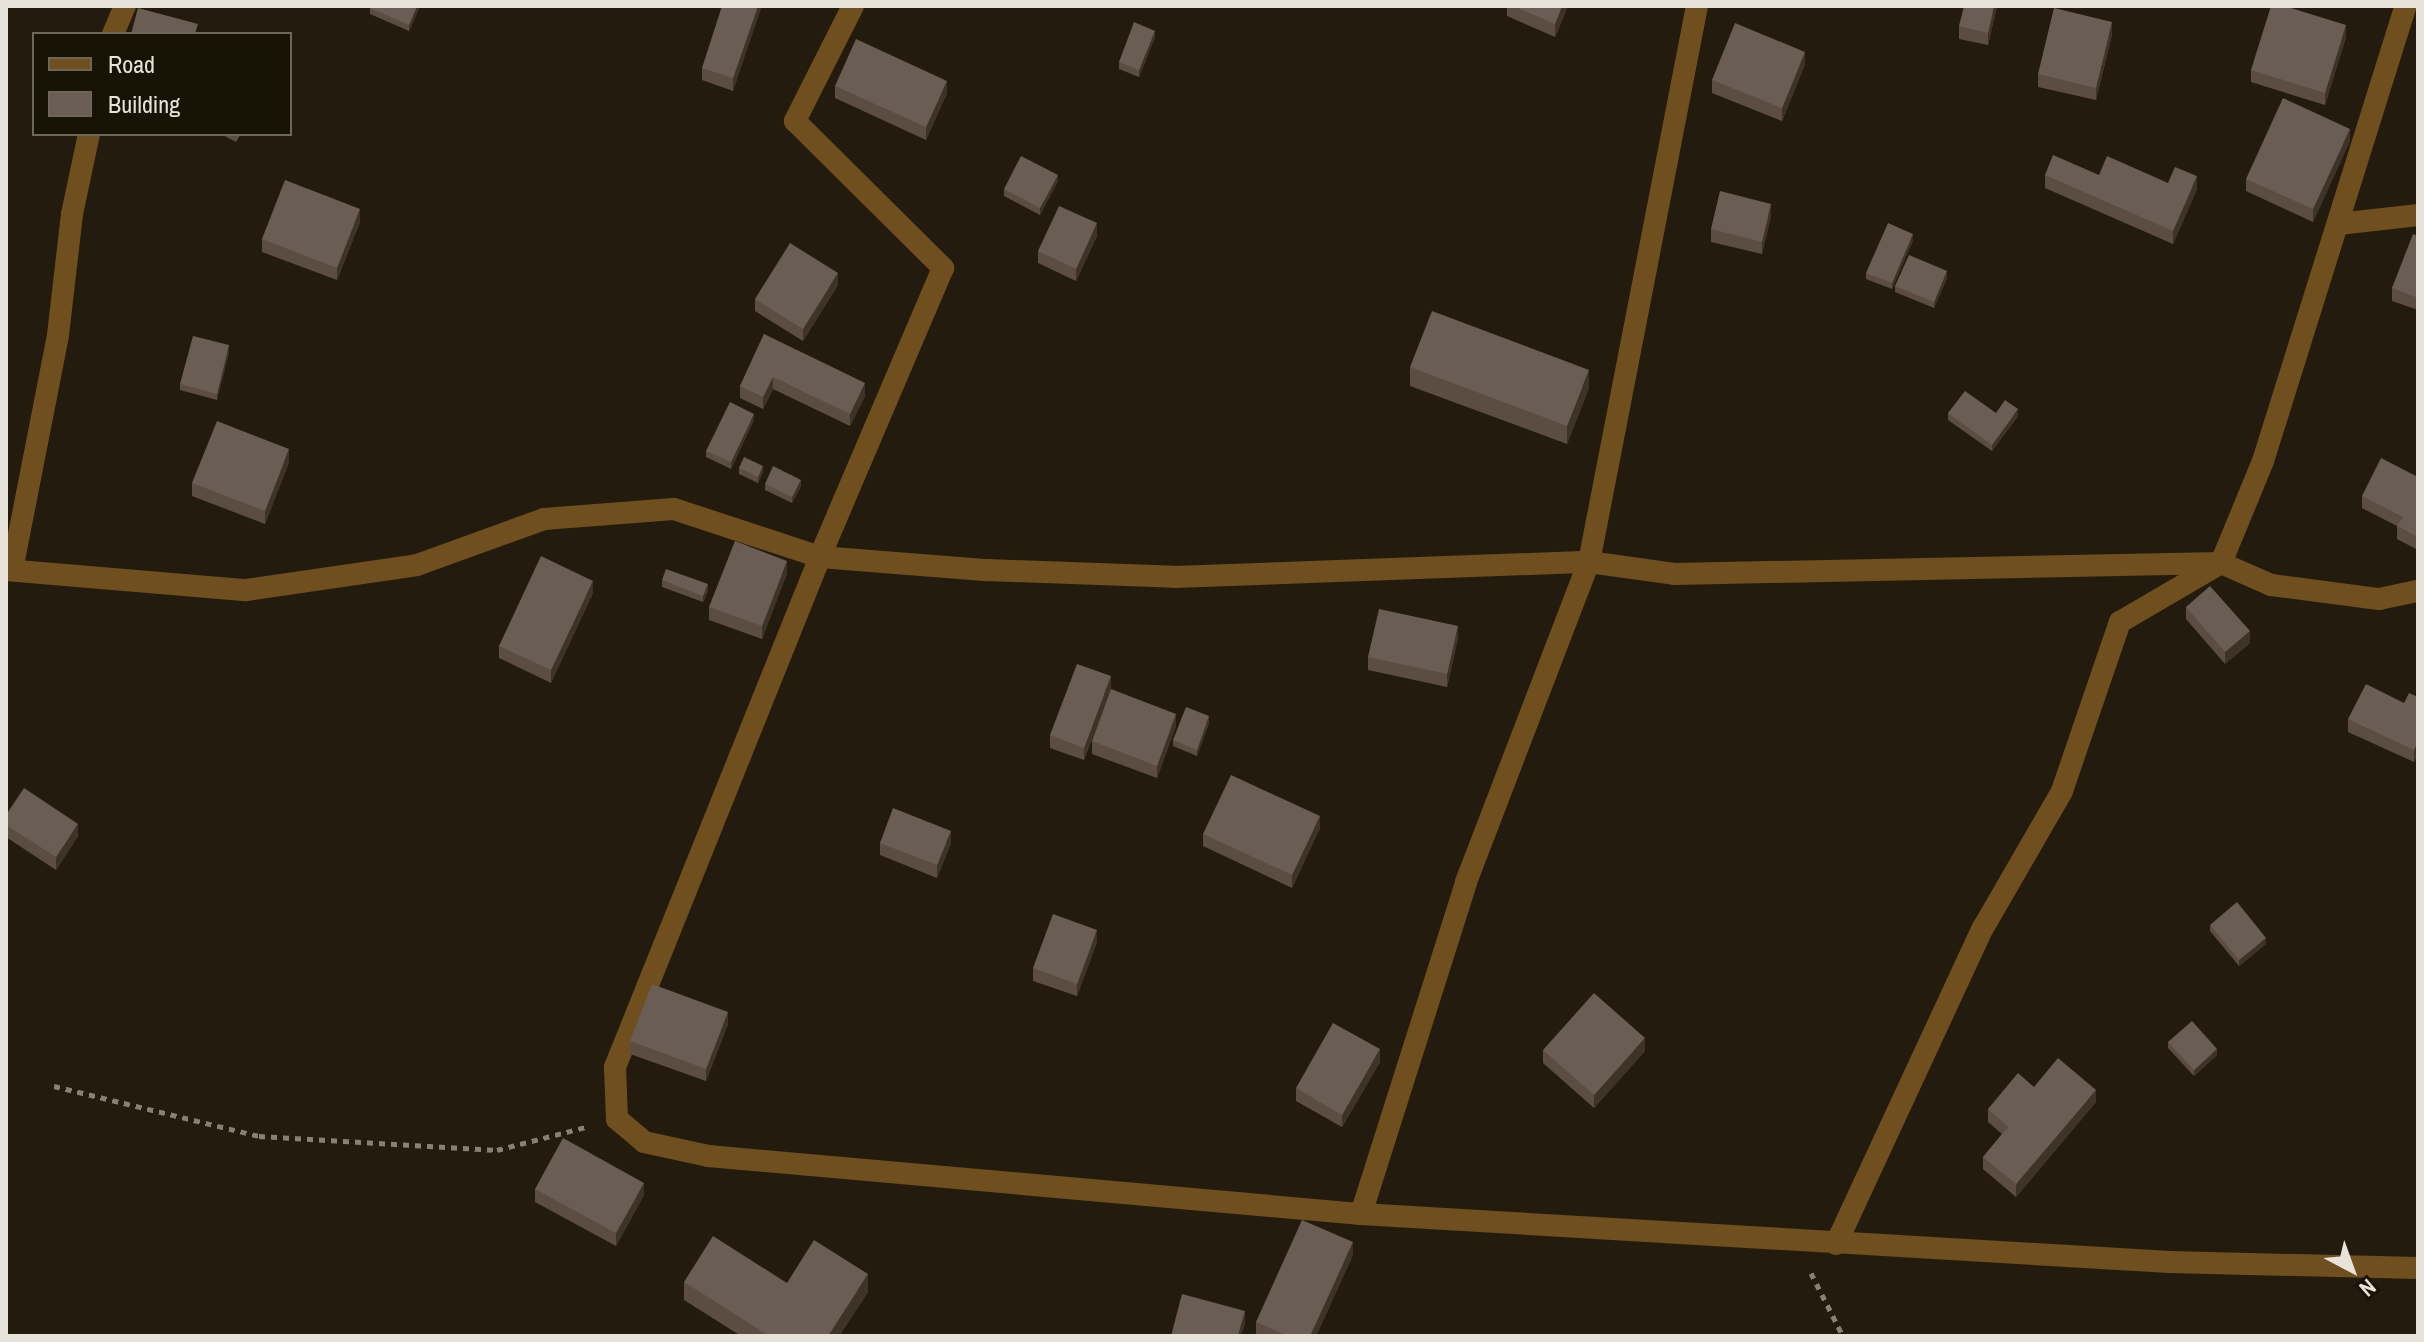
<!DOCTYPE html>
<html>
<head>
<meta charset="utf-8">
<style>
  body { margin:0 }
  #map { position:relative; width:2424px; height:1342px; overflow:hidden; background:#231c0e; font-family:"Archivo Narrow",sans-serif }
  div>[style] { position:absolute }
  [style*='--x'] { left:calc(var(--x)*1px); top:calc(var(--y)*1px); width:calc(var(--w)*1px); rotate:calc(var(--a)*1deg) }
  .path>* { height:5px; margin-top:-2.5px; transform-origin:0; background:repeating-linear-gradient(90deg,#868075 0 6px,transparent 0 12px) }
  .minor>* { height:22px; margin:-11px; padding:0 11px; transform-origin:11px; border-radius:11px; background:#704f1e }
  .wall>* { inset:0; background:#5b4d42 }
  .shaded-wall>* { inset:0; background:#3e3327 }
  .building>* { inset:0; background:#6a5d53 }
  span { translate:-50% -50%; white-space:nowrap; text-align:center; line-height:1.15; -webkit-text-stroke:8px #191306; paint-order:stroke }
  .frame { position:absolute; inset:0; border:8px solid #e8e3da; pointer-events:none }
  .legend { position:absolute; left:32px; top:32px; width:260px; height:104px; box-sizing:border-box; background:#191306; border:2px solid #6c665b; margin:0; padding:10px 14px; list-style:none; font-size:24px; color:#e8e3da }
  .legend li { display:flex; align-items:center; gap:16px; height:40px }
  .legend b { width:40px; border:2px solid #6c665b }
  .north { position:absolute; left:2312px; top:1230px; width:80px; height:80px; -webkit-text-stroke:6px #191306; paint-order:stroke; rotate:139deg; font-size:22px; font-weight:700; line-height:32px; text-align:center; color:#e8e3da }
  .north::after { content:''; display:block; margin:auto; width:28px; height:36px; background:#e8e3da; clip-path:polygon(50% 0,100% 100%,50% 72%,0 100%) }
</style>
</head>
<body>
<div id="map">
  <div class="path">
    <div style="--x:54;--y:1086;--w:211;--a:13.7"></div>
    <div style="--x:259;--y:1136;--w:238;--a:3.4"></div>
    <div style="--x:497;--y:1150;--w:95;--a:-14.6"></div>
    <div style="--x:1811;--y:1273;--w:71;--a:63.1"></div>
  </div>
  <div class="minor">
    <div style="--x:853;--y:6;--w:129;--a:116.8"></div>
    <div style="--x:795;--y:121;--w:209;--a:44.8"></div>
    <div style="--x:943;--y:268;--w:314;--a:113.1"></div>
    <div style="--x:820;--y:557;--w:550;--a:111.9"></div>
    <div style="--x:615;--y:1067;--w:52;--a:87.8"></div>
    <div style="--x:617;--y:1119;--w:35;--a:40"></div>
    <div style="--x:644;--y:1142;--w:66;--a:12.3"></div>
    <div style="--x:708;--y:1156;--w:656;--a:5.08"></div>
    <div style="--x:1361;--y:1214;--w:810;--a:3.4"></div>
    <div style="--x:2170;--y:1262;--w:248;--a:1.4"></div>
    <div style="--x:113;--y:34;--w:30;--a:-67"></div>
    <div style="--x:2338;--y:224;--w:81;--a:-6.4"></div>
    <div style="--x:6;--y:570;--w:241;--a:4.8"></div>
    <div style="--x:246;--y:590;--w:173;--a:-8.3"></div>
    <div style="--x:417;--y:565;--w:135;--a:-19.9"></div>
    <div style="--x:544;--y:519;--w:130;--a:-4.4"></div>
    <div style="--x:674;--y:509;--w:154;--a:18.2"></div>
    <div style="--x:820;--y:557;--w:168;--a:4.5"></div>
    <div style="--x:987;--y:570;--w:187;--a:2.1"></div>
    <div style="--x:1174;--y:577;--w:415;--a:-2.1"></div>
    <div style="--x:1589;--y:562;--w:86;--a:8"></div>
    <div style="--x:1674;--y:574;--w:547;--a:-1.15"></div>
    <div style="--x:2221;--y:563;--w:55;--a:23.7"></div>
    <div style="--x:2271;--y:585;--w:109;--a:7.4"></div>
    <div style="--x:2379;--y:599;--w:40;--a:-12"></div>
    <div style="--x:12;--y:570;--w:239;--a:-78.9"></div>
    <div style="--x:58;--y:335;--w:122;--a:-83.4"></div>
    <div style="--x:72;--y:214;--w:82;--a:-78"></div>
    <div style="--x:1361;--y:1214;--w:348;--a:-72.4"></div>
    <div style="--x:1466;--y:882;--w:343;--a:-69"></div>
    <div style="--x:1589;--y:562;--w:566;--a:-79.01"></div>
    <div style="--x:1836;--y:1244;--w:349;--a:-65.1"></div>
    <div style="--x:1983;--y:928;--w:158;--a:-60"></div>
    <div style="--x:2062;--y:791;--w:179;--a:-71.1"></div>
    <div style="--x:2120;--y:622;--w:117;--a:-30.3"></div>
    <div style="--x:2221;--y:563;--w:110;--a:-67.6"></div>
    <div style="--x:2263;--y:461;--w:477;--a:-72.6"></div>
  </div>
  <div class="wall">
    <div style="clip-path:polygon(420px 6px,409px 31px,370px 14px,370px 8px)"></div>
    <div style="clip-path:polygon(761px 6px,733px 91px,702px 80px,702px 68px)"></div>
    <div style="clip-path:polygon(1507px 6px,1568px 6px,1555px 37px,1507px 16px)"></div>
    <div style="clip-path:polygon(1997px 6px,1988px 45px,1959px 39px,1959px 26px)"></div>
    <div style="clip-path:polygon(2112px 35px,2096px 100px,2038px 87px,2038px 74px)"></div>
    <div style="clip-path:polygon(1155px 37px,1139px 77px,1119px 69px,1119px 62px)"></div>
    <div style="clip-path:polygon(2346px 37px,2325px 105px,2251px 82px,2251px 70px)"></div>
    <div style="clip-path:polygon(1805px 64px,1782px 121px,1712px 93px,1712px 80px)"></div>
    <div style="clip-path:polygon(835px 86px,947px 93px,926px 140px,835px 98px)"></div>
    <div style="clip-path:polygon(221px 134px,241px 134px,236px 142px)"></div>
    <div style="clip-path:polygon(2350px 141px,2313px 222px,2246px 191px,2246px 179px)"></div>
    <div style="clip-path:polygon(2045px 175px,2099px 175px,2197px 189px,2173px 244px,2045px 188px)"></div>
    <div style="clip-path:polygon(1058px 181px,1040px 215px,1004px 196px,1004px 189px)"></div>
    <div style="clip-path:polygon(1771px 216px,1762px 254px,1711px 242px,1711px 229px)"></div>
    <div style="clip-path:polygon(360px 222px,337px 280px,262px 252px,262px 239px)"></div>
    <div style="clip-path:polygon(1097px 236px,1076px 281px,1038px 263px,1038px 251px)"></div>
    <div style="clip-path:polygon(2418px 236px,2418px 310px,2392px 301px,2392px 288px)"></div>
    <div style="clip-path:polygon(1913px 240px,1892px 289px,1866px 279px,1866px 273px)"></div>
    <div style="clip-path:polygon(1947px 278px,1934px 308px,1895px 292px,1895px 286px)"></div>
    <div style="clip-path:polygon(838px 285px,803px 341px,755px 311px,755px 299px)"></div>
    <div style="clip-path:polygon(764px 334px,865px 396px,850px 426px,773px 389px,763px 409px,740px 398px,740px 386px)"></div>
    <div style="clip-path:polygon(229px 352px,217px 400px,180px 390px,180px 384px)"></div>
    <div style="clip-path:polygon(1410px 367px,1589px 388px,1567px 444px,1410px 386px)"></div>
    <div style="clip-path:polygon(1948px 413px,1996px 413px,2018px 416px,1992px 451px,1948px 420px)"></div>
    <div style="clip-path:polygon(754px 420px,731px 469px,706px 457px,706px 451px)"></div>
    <div style="clip-path:polygon(289px 462px,265px 524px,192px 496px,192px 483px)"></div>
    <div style="clip-path:polygon(739px 468px,763px 472px,758px 483px,739px 474px)"></div>
    <div style="clip-path:polygon(2418px 477px,2418px 550px,2397px 539px,2397px 526px,2362px 508px,2362px 496px)"></div>
    <div style="clip-path:polygon(765px 484px,801px 486px,792px 503px,765px 490px)"></div>
    <div style="clip-path:polygon(787px 573px,762px 639px,709px 620px,709px 607px)"></div>
    <div style="clip-path:polygon(662px 580px,708px 591px,703px 602px,662px 587px)"></div>
    <div style="clip-path:polygon(593px 593px,551px 683px,499px 658px,499px 646px)"></div>
    <div style="clip-path:polygon(2186px 607px,2250px 643px,2225px 664px,2186px 619px)"></div>
    <div style="clip-path:polygon(1458px 638px,1447px 687px,1368px 670px,1368px 657px)"></div>
    <div style="clip-path:polygon(1111px 689px,1084px 760px,1050px 748px,1050px 735px)"></div>
    <div style="clip-path:polygon(2418px 697px,2418px 754px,2414px 762px,2348px 732px,2348px 719px,2404px 703px)"></div>
    <div style="clip-path:polygon(1209px 723px,1197px 756px,1173px 746px,1173px 740px)"></div>
    <div style="clip-path:polygon(1176px 726px,1157px 778px,1092px 754px,1092px 741px)"></div>
    <div style="clip-path:polygon(6px 825px,78px 836px,56px 870px,6px 837px)"></div>
    <div style="clip-path:polygon(1320px 828px,1292px 888px,1203px 846px,1203px 834px)"></div>
    <div style="clip-path:polygon(880px 843px,951px 843px,937px 878px,880px 855px)"></div>
    <div style="clip-path:polygon(2210px 925px,2266px 944px,2239px 966px,2210px 931px)"></div>
    <div style="clip-path:polygon(1097px 942px,1077px 996px,1033px 981px,1033px 968px)"></div>
    <div style="clip-path:polygon(728px 1024px,706px 1081px,630px 1054px,630px 1041px)"></div>
    <div style="clip-path:polygon(2168px 1042px,2217px 1055px,2194px 1076px,2168px 1048px)"></div>
    <div style="clip-path:polygon(1543px 1050px,1645px 1051px,1594px 1108px,1543px 1063px)"></div>
    <div style="clip-path:polygon(1380px 1062px,1342px 1127px,1296px 1101px,1296px 1088px)"></div>
    <div style="clip-path:polygon(2034px 1087px,2096px 1102px,2016px 1197px,1983px 1169px,1983px 1157px,2002px 1134px,1988px 1122px,1988px 1109px)"></div>
    <div style="clip-path:polygon(535px 1189px,644px 1195px,616px 1246px,535px 1202px)"></div>
    <div style="clip-path:polygon(1353px 1255px,1316px 1336px,1260px 1336px,1256px 1334px,1256px 1322px)"></div>
    <div style="clip-path:polygon(684px 1282px,787px 1283px,868px 1292px,839px 1336px,741px 1336px,684px 1300px)"></div>
  </div>
  <div class="shaded-wall">
    <div style="clip-path:polygon(417px 6px,420px 6px,409px 31px,409px 25px)"></div>
    <div style="clip-path:polygon(758px 6px,761px 6px,761px 9px,733px 91px,733px 78px)"></div>
    <div style="clip-path:polygon(1562px 6px,1568px 6px,1555px 37px,1555px 24px)"></div>
    <div style="clip-path:polygon(1994px 6px,1997px 6px,1988px 45px,1988px 33px)"></div>
    <div style="clip-path:polygon(2112px 22px,2112px 35px,2096px 100px,2096px 88px)"></div>
    <div style="clip-path:polygon(2346px 25px,2346px 37px,2325px 105px,2325px 93px)"></div>
    <div style="clip-path:polygon(1155px 31px,1155px 37px,1139px 77px,1139px 70px)"></div>
    <div style="clip-path:polygon(1805px 52px,1805px 64px,1782px 121px,1782px 108px)"></div>
    <div style="clip-path:polygon(947px 81px,947px 93px,926px 140px,926px 127px)"></div>
    <div style="clip-path:polygon(2350px 129px,2350px 141px,2313px 222px,2313px 209px)"></div>
    <div style="clip-path:polygon(1058px 175px,1058px 181px,1040px 215px,1040px 208px)"></div>
    <div style="clip-path:polygon(2197px 176px,2197px 189px,2173px 244px,2173px 231px)"></div>
    <div style="clip-path:polygon(1771px 204px,1771px 216px,1762px 254px,1762px 242px)"></div>
    <div style="clip-path:polygon(360px 209px,360px 222px,337px 280px,337px 268px)"></div>
    <div style="clip-path:polygon(1097px 223px,1097px 236px,1076px 281px,1076px 269px)"></div>
    <div style="clip-path:polygon(1913px 234px,1913px 240px,1892px 289px,1892px 283px)"></div>
    <div style="clip-path:polygon(1947px 271px,1947px 278px,1934px 308px,1934px 302px)"></div>
    <div style="clip-path:polygon(838px 273px,838px 285px,803px 341px,803px 329px)"></div>
    <div style="clip-path:polygon(229px 345px,229px 352px,217px 400px,217px 394px)"></div>
    <div style="clip-path:polygon(1589px 370px,1589px 388px,1567px 444px,1567px 426px)"></div>
    <div style="clip-path:polygon(773px 377px,773px 389px,763px 409px,763px 397px)"></div>
    <div style="clip-path:polygon(865px 383px,865px 396px,850px 426px,850px 414px)"></div>
    <div style="clip-path:polygon(2018px 409px,2018px 416px,1992px 451px,1992px 445px)"></div>
    <div style="clip-path:polygon(754px 414px,754px 420px,731px 469px,731px 462px)"></div>
    <div style="clip-path:polygon(289px 449px,289px 462px,265px 524px,265px 511px)"></div>
    <div style="clip-path:polygon(763px 466px,763px 472px,758px 483px,758px 477px)"></div>
    <div style="clip-path:polygon(801px 480px,801px 486px,792px 503px,792px 497px)"></div>
    <div style="clip-path:polygon(787px 561px,787px 573px,762px 639px,762px 626px)"></div>
    <div style="clip-path:polygon(593px 581px,593px 593px,551px 683px,551px 670px)"></div>
    <div style="clip-path:polygon(708px 584px,708px 591px,703px 602px,703px 596px)"></div>
    <div style="clip-path:polygon(1458px 626px,1458px 638px,1447px 687px,1447px 674px)"></div>
    <div style="clip-path:polygon(2250px 631px,2250px 643px,2225px 664px,2225px 652px)"></div>
    <div style="clip-path:polygon(1111px 676px,1111px 689px,1084px 760px,1084px 748px)"></div>
    <div style="clip-path:polygon(1176px 714px,1176px 726px,1157px 778px,1157px 766px)"></div>
    <div style="clip-path:polygon(1209px 716px,1209px 723px,1197px 756px,1197px 750px)"></div>
    <div style="clip-path:polygon(2418px 741px,2418px 754px,2414px 762px,2414px 750px)"></div>
    <div style="clip-path:polygon(1320px 816px,1320px 828px,1292px 888px,1292px 875px)"></div>
    <div style="clip-path:polygon(78px 824px,78px 836px,56px 870px,56px 857px)"></div>
    <div style="clip-path:polygon(951px 831px,951px 843px,937px 878px,937px 865px)"></div>
    <div style="clip-path:polygon(1097px 930px,1097px 942px,1077px 996px,1077px 984px)"></div>
    <div style="clip-path:polygon(2266px 938px,2266px 944px,2239px 966px,2239px 960px)"></div>
    <div style="clip-path:polygon(728px 1012px,728px 1024px,706px 1081px,706px 1069px)"></div>
    <div style="clip-path:polygon(1645px 1038px,1645px 1051px,1594px 1108px,1594px 1095px)"></div>
    <div style="clip-path:polygon(1380px 1049px,1380px 1062px,1342px 1127px,1342px 1115px)"></div>
    <div style="clip-path:polygon(2217px 1049px,2217px 1055px,2194px 1076px,2194px 1070px)"></div>
    <div style="clip-path:polygon(2096px 1090px,2096px 1102px,2016px 1197px,2016px 1184px)"></div>
    <div style="clip-path:polygon(644px 1183px,644px 1195px,616px 1246px,616px 1233px)"></div>
    <div style="clip-path:polygon(1353px 1242px,1353px 1255px,1316px 1336px,1310px 1336px)"></div>
    <div style="clip-path:polygon(868px 1274px,868px 1292px,839px 1336px,828px 1336px)"></div>
    <div style="clip-path:polygon(1245px 1311px,1245px 1324px,1241px 1336px,1238px 1336px)"></div>
  </div>
  <div class="building">
    <div style="clip-path:polygon(370px 6px,417px 6px,409px 25px,370px 8px)"></div>
    <div style="clip-path:polygon(722px 6px,758px 6px,733px 78px,702px 68px)"></div>
    <div style="clip-path:polygon(1513px 6px,1562px 6px,1555px 24px)"></div>
    <div style="clip-path:polygon(1964px 6px,1994px 6px,1988px 33px,1959px 26px)"></div>
    <div style="clip-path:polygon(2271px 6px,2284px 6px,2346px 25px,2325px 93px,2251px 70px)"></div>
    <div style="clip-path:polygon(138px 8px,198px 24px,195px 34px,131px 34px)"></div>
    <div style="clip-path:polygon(2054px 8px,2112px 22px,2096px 88px,2038px 74px)"></div>
    <div style="clip-path:polygon(1134px 22px,1155px 31px,1139px 70px,1119px 62px)"></div>
    <div style="clip-path:polygon(1735px 23px,1805px 52px,1782px 108px,1712px 80px)"></div>
    <div style="clip-path:polygon(856px 39px,947px 81px,926px 127px,835px 86px)"></div>
    <div style="clip-path:polygon(2283px 98px,2350px 129px,2313px 209px,2246px 179px)"></div>
    <div style="clip-path:polygon(2053px 155px,2099px 175px,2107px 156px,2168px 183px,2175px 167px,2197px 176px,2173px 231px,2045px 175px)"></div>
    <div style="clip-path:polygon(1021px 156px,1058px 175px,1040px 208px,1004px 189px)"></div>
    <div style="clip-path:polygon(285px 180px,360px 209px,337px 268px,262px 239px)"></div>
    <div style="clip-path:polygon(1720px 191px,1771px 204px,1762px 242px,1711px 229px)"></div>
    <div style="clip-path:polygon(1059px 206px,1097px 223px,1076px 269px,1038px 251px)"></div>
    <div style="clip-path:polygon(1888px 223px,1913px 234px,1892px 283px,1866px 273px)"></div>
    <div style="clip-path:polygon(2413px 234px,2418px 236px,2418px 298px,2392px 288px)"></div>
    <div style="clip-path:polygon(790px 243px,838px 273px,803px 329px,755px 299px)"></div>
    <div style="clip-path:polygon(1909px 255px,1947px 271px,1934px 302px,1895px 286px)"></div>
    <div style="clip-path:polygon(1432px 311px,1589px 370px,1567px 426px,1410px 367px)"></div>
    <div style="clip-path:polygon(764px 334px,865px 383px,850px 414px,773px 377px,763px 397px,740px 386px)"></div>
    <div style="clip-path:polygon(193px 336px,229px 345px,217px 394px,180px 384px)"></div>
    <div style="clip-path:polygon(1965px 391px,1996px 413px,2005px 400px,2018px 409px,1992px 445px,1948px 413px)"></div>
    <div style="clip-path:polygon(730px 402px,754px 414px,731px 462px,706px 451px)"></div>
    <div style="clip-path:polygon(217px 421px,289px 449px,265px 511px,192px 483px)"></div>
    <div style="clip-path:polygon(744px 457px,763px 466px,758px 477px,739px 468px)"></div>
    <div style="clip-path:polygon(2381px 458px,2418px 477px,2418px 537px,2397px 526px,2403px 517px,2362px 496px)"></div>
    <div style="clip-path:polygon(773px 466px,801px 480px,792px 497px,765px 484px)"></div>
    <div style="clip-path:polygon(735px 541px,787px 561px,762px 626px,709px 607px)"></div>
    <div style="clip-path:polygon(541px 556px,593px 581px,551px 670px,499px 646px)"></div>
    <div style="clip-path:polygon(666px 569px,708px 584px,703px 596px,662px 580px)"></div>
    <div style="clip-path:polygon(2210px 586px,2250px 631px,2225px 652px,2186px 607px)"></div>
    <div style="clip-path:polygon(1379px 609px,1458px 626px,1447px 674px,1368px 657px)"></div>
    <div style="clip-path:polygon(1077px 664px,1111px 676px,1084px 748px,1050px 735px)"></div>
    <div style="clip-path:polygon(2366px 684px,2404px 703px,2409px 693px,2418px 697px,2418px 741px,2414px 750px,2348px 719px)"></div>
    <div style="clip-path:polygon(1111px 689px,1176px 714px,1157px 766px,1092px 741px)"></div>
    <div style="clip-path:polygon(1186px 707px,1209px 716px,1197px 750px,1173px 740px)"></div>
    <div style="clip-path:polygon(1231px 775px,1320px 816px,1292px 875px,1203px 834px)"></div>
    <div style="clip-path:polygon(24px 788px,78px 824px,56px 857px,6px 825px,6px 815px)"></div>
    <div style="clip-path:polygon(893px 808px,951px 831px,937px 865px,880px 843px)"></div>
    <div style="clip-path:polygon(2237px 902px,2266px 938px,2239px 960px,2210px 925px)"></div>
    <div style="clip-path:polygon(1053px 914px,1097px 930px,1077px 984px,1033px 968px)"></div>
    <div style="clip-path:polygon(652px 984px,728px 1012px,706px 1069px,630px 1041px)"></div>
    <div style="clip-path:polygon(1594px 993px,1645px 1038px,1594px 1095px,1543px 1050px)"></div>
    <div style="clip-path:polygon(2192px 1021px,2217px 1049px,2194px 1070px,2168px 1042px)"></div>
    <div style="clip-path:polygon(1333px 1023px,1380px 1049px,1342px 1115px,1296px 1088px)"></div>
    <div style="clip-path:polygon(2058px 1058px,2096px 1090px,2016px 1184px,1983px 1157px,2008px 1127px,1988px 1109px,2018px 1073px,2034px 1087px)"></div>
    <div style="clip-path:polygon(563px 1138px,644px 1183px,616px 1233px,535px 1189px)"></div>
    <div style="clip-path:polygon(1302px 1220px,1353px 1242px,1310px 1336px,1288px 1336px,1256px 1322px)"></div>
    <div style="clip-path:polygon(713px 1236px,787px 1283px,814px 1240px,868px 1274px,828px 1336px,769px 1336px,684px 1282px)"></div>
    <div style="clip-path:polygon(1182px 1294px,1245px 1311px,1238px 1336px,1171px 1336px)"></div>
  </div>
  <div class="frame"></div>
  <ul class="legend">
  <li><b style="height:10px;background:#704f1e"></b>Road</li>
  <li><b style="height:22px;background:#6a5d53"></b>Building</li>
  </ul>
  <div class="north">N</div>
</div>
</body>
</html>
